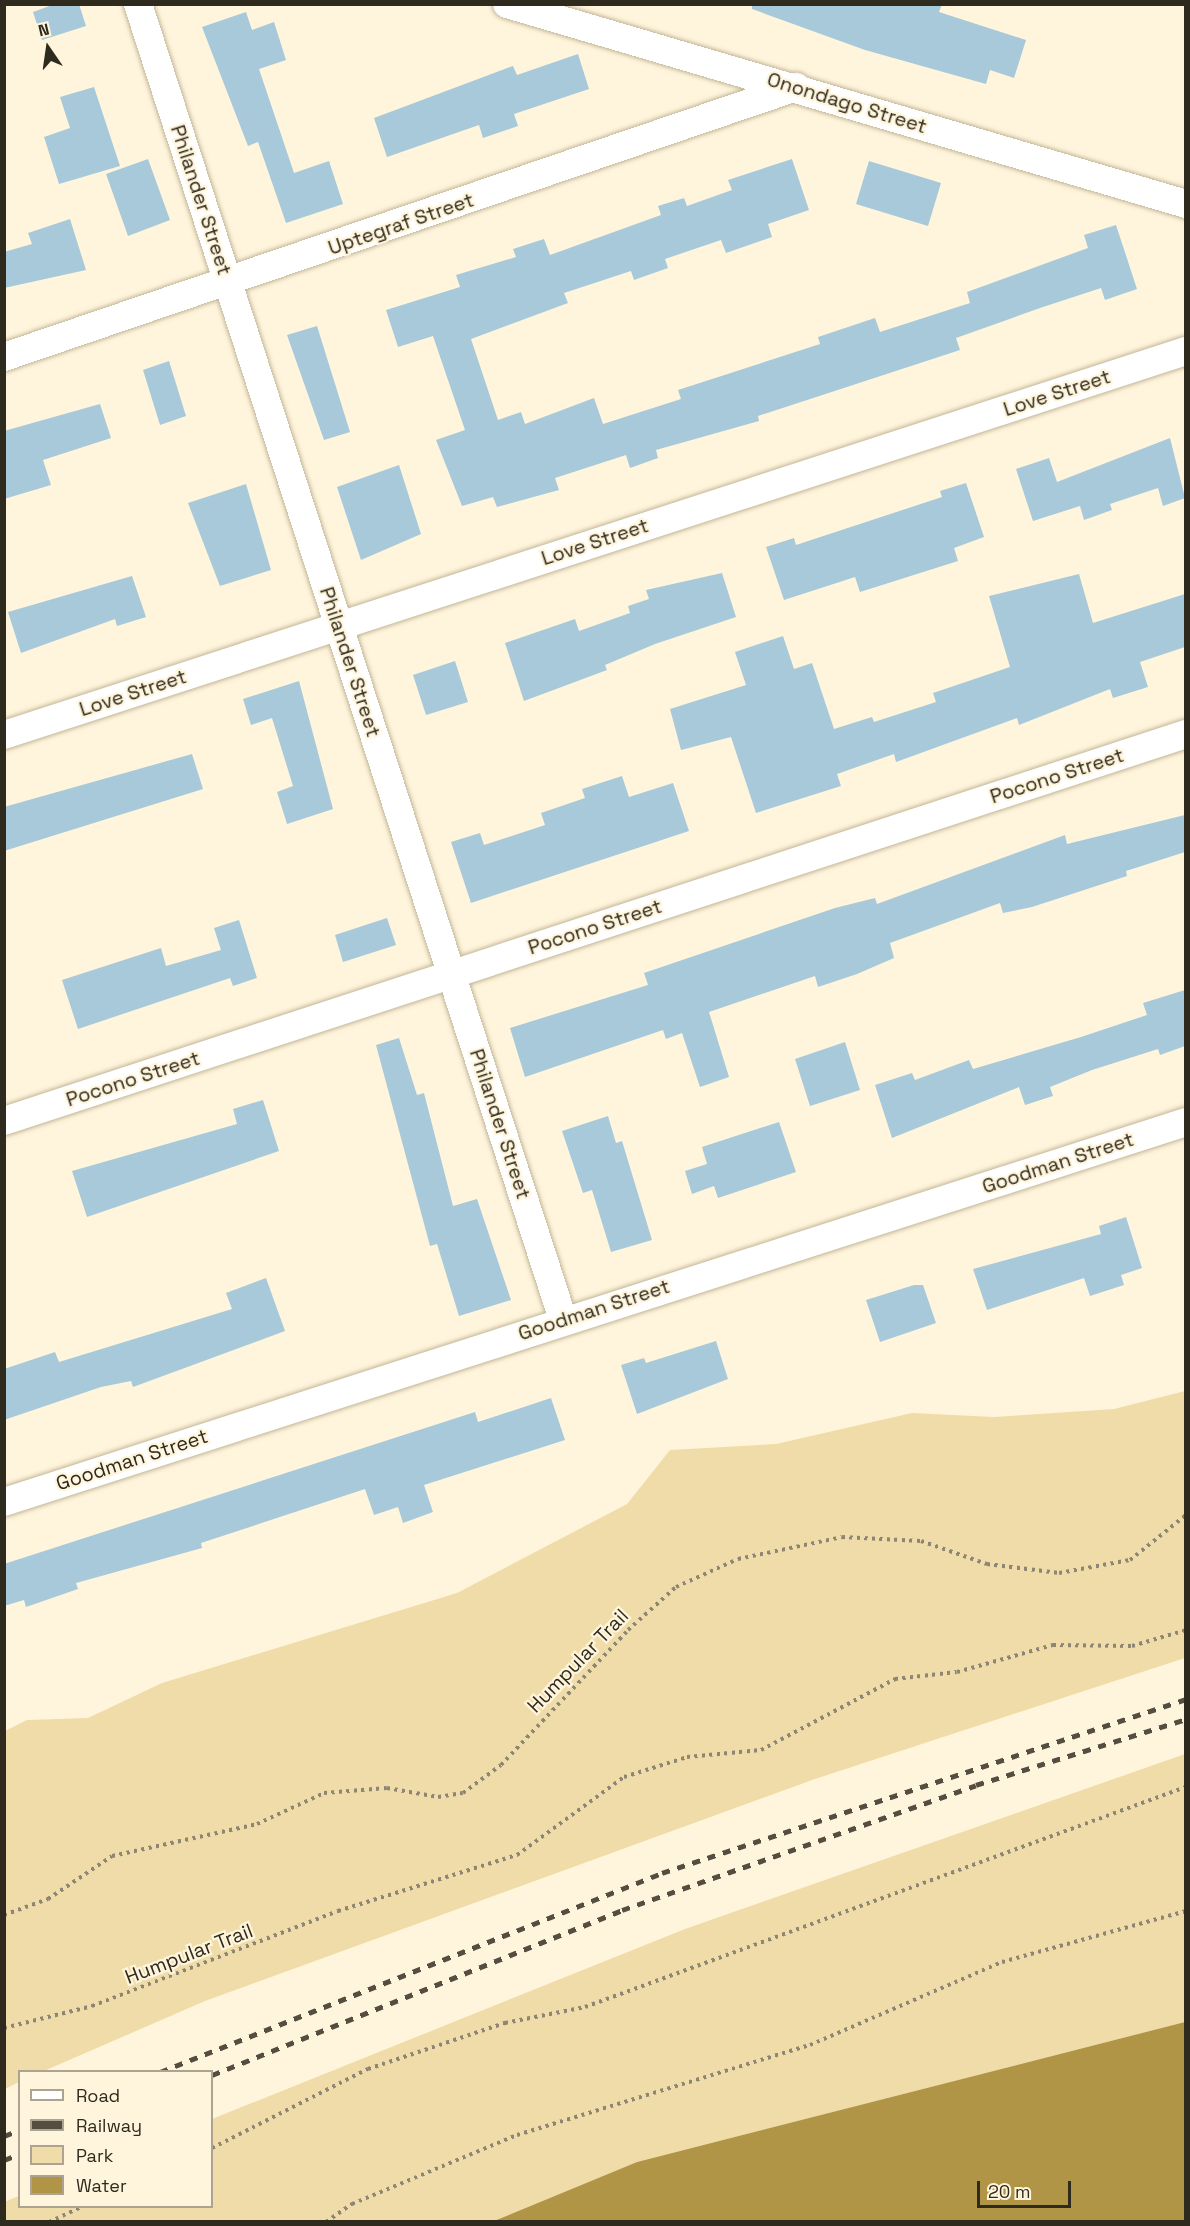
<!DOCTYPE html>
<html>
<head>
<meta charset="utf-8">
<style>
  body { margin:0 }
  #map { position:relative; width:1190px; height:2226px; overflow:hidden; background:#fff5dc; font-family:"Space Grotesk",sans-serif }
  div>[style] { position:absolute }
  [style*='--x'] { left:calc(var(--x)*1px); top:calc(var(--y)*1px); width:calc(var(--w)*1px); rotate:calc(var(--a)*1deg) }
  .green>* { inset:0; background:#f0dca8 }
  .water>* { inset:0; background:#b19546 }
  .building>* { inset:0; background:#a7c9da }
  .path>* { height:4px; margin-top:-2px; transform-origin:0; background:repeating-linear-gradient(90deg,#8d8674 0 3px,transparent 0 7.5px) }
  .roads { filter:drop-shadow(0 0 2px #c2b698) drop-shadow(0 0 2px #c2b698) }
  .minor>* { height:28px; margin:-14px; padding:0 14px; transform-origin:14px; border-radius:14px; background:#fff }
  .rail>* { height:4.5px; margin-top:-2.25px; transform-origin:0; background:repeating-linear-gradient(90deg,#544e40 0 8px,transparent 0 16px) }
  span { translate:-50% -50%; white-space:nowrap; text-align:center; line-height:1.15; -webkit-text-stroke:4.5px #fff5dc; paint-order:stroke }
  .street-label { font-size:20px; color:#2f2a1e }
  .frame { position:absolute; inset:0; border:6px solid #2f2a1e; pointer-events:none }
  .legend { position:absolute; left:18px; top:2070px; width:195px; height:138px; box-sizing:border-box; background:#fff5dc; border:2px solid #aca490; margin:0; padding:8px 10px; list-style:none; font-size:18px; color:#2f2a1e }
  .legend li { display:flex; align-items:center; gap:12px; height:30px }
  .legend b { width:30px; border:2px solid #aca490 }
  .north { position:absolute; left:18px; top:18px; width:60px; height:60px; -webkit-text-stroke:4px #fff5dc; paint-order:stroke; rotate:347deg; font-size:16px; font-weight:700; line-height:24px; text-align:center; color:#2f2a1e }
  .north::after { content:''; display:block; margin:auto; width:21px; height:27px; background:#2f2a1e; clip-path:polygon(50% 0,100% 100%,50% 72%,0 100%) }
  .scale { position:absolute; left:977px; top:2181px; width:94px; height:27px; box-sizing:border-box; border:3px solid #2f2a1e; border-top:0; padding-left:8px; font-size:18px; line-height:21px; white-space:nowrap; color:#2f2a1e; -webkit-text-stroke:4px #fff5dc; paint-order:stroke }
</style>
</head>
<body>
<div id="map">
  <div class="green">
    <div style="clip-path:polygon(1185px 1391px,1185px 1658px,815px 1779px,205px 2001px,44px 2071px,20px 2072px,19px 2082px,5px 2089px,5px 1731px,27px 1720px,88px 1718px,162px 1683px,457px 1593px,627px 1504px,670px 1450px,776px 1444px,912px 1413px,994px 1417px,1114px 1409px)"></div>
    <div style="clip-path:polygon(1185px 1754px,1185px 2022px,637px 2162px,494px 2221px,5px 2222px,4px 2202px,19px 2196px,20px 2206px,212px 2206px,212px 2119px,685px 1929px)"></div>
  </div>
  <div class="water">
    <div style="clip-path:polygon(1185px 2022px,1185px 2221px,494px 2221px,637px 2162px)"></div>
  </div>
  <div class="building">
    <div style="clip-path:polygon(55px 4px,79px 4px,86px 26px,42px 40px,33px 12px)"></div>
    <div style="clip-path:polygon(752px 4px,942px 4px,939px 12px,1026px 40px,1014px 78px,990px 70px,986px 84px,865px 50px,752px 9px)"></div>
    <div style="clip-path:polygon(246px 12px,252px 30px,274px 22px,286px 60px,259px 69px,294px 173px,329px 161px,343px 204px,286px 223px,258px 142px,248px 146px,202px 27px)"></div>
    <div style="clip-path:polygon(578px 54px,589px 89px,514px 114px,518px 126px,483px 138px,479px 125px,387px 157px,374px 118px,513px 66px,517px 75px)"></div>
    <div style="clip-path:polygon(94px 87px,120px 166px,59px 184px,44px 137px,70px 128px,60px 97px)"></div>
    <div style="clip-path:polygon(148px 159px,170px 220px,128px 236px,106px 174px)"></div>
    <div style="clip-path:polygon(792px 159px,809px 210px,768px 224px,772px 237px,726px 253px,721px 240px,665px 259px,668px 268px,634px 280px,631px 271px,564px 293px,568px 303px,471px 339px,498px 420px,521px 412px,525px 424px,594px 398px,603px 424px,681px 399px,678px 390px,820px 344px,818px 337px,875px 318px,880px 332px,970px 303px,967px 292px,1088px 248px,1084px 235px,1116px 225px,1137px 289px,1105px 300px,1101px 288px,1043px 307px,956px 338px,960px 350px,758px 416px,759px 421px,656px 450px,658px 458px,630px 468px,626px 455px,555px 478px,559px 490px,497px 507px,493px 497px,462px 506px,436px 440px,465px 430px,433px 336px,398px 347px,386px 310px,460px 287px,456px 275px,516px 257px,513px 249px,544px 239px,550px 255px,661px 215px,658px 206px,684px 198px,687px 206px,732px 190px,728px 180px)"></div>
    <div style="clip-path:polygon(869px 161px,941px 183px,928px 226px,856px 204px)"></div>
    <div style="clip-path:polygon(70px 219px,86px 270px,4px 288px,4px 252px,32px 244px,28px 233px)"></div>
    <div style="clip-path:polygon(317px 326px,350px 432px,324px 440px,287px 335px)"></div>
    <div style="clip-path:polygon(169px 361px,186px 416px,160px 425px,143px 370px)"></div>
    <div style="clip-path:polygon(100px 404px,111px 438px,43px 460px,51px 485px,4px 499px,4px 431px)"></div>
    <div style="clip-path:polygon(1170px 438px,1185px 498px,1163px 506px,1158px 488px,1110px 504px,1112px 510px,1084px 520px,1080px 506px,1033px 521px,1016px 469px,1049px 458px,1057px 482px)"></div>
    <div style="clip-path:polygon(399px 465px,421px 534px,361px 560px,337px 487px)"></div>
    <div style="clip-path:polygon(966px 483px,984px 537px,954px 548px,958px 561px,860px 592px,855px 577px,784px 600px,766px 547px,794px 538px,796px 545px,942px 497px,940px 491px)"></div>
    <div style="clip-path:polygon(246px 484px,271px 570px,220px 586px,188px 503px)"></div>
    <div style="clip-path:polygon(722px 573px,736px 617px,655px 644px,605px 665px,607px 670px,524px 701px,505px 643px,575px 619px,579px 631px,630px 613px,628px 606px,649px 599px,646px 590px)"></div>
    <div style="clip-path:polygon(1079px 574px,1093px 623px,1185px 594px,1185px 647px,1140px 662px,1148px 687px,1113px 698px,1110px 689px,1019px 725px,1017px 718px,896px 762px,894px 754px,837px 774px,841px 786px,756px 813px,731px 737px,681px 750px,670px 709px,746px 685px,735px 652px,783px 636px,794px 669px,812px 663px,834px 729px,872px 717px,874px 722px,936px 702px,933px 693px,1010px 667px,989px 596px)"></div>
    <div style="clip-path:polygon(132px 576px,146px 617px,117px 626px,115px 619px,21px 653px,8px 612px)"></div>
    <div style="clip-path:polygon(455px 661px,468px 702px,426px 715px,413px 675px)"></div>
    <div style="clip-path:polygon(299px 681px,333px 809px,287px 824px,277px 792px,293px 786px,272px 718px,251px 725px,243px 699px)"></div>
    <div style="clip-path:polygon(192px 754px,203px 789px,4px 851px,4px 807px)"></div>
    <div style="clip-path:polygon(622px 776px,629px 797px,673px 783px,689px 831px,471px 903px,451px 842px,480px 833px,484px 845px,545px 825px,541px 813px,585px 798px,582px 789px)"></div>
    <div style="clip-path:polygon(1185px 815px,1185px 852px,1126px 871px,1127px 876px,1032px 907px,1003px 913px,1000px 903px,890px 943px,894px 958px,857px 974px,818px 987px,815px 976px,709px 1012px,729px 1077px,700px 1087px,682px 1033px,666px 1039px,663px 1030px,525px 1077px,510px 1028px,648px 985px,644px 973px,835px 908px,875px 898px,877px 904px,1065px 835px,1067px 844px)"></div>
    <div style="clip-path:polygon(387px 918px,396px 945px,343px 962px,335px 935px)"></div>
    <div style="clip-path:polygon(239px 920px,257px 978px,233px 986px,230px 978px,78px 1029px,62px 980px,161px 948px,166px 966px,221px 950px,214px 928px)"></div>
    <div style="clip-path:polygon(1185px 990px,1185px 1046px,1160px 1055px,1158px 1049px,1092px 1070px,1050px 1087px,1053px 1096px,1025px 1105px,1019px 1087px,892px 1138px,875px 1085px,912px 1073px,915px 1080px,969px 1060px,973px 1069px,1081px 1037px,1147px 1015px,1143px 1003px)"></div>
    <div style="clip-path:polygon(399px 1038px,417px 1095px,424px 1093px,453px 1206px,477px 1199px,511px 1300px,459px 1316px,437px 1244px,430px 1246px,376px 1045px)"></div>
    <div style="clip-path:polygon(845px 1042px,860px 1090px,810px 1106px,795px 1059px)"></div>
    <div style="clip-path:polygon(263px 1100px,279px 1151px,87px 1217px,72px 1171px,237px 1124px,233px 1109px)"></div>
    <div style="clip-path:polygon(608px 1116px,616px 1143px,622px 1141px,652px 1240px,611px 1252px,592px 1190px,583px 1193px,562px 1131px)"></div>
    <div style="clip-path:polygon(779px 1122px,796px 1172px,718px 1198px,714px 1186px,692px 1194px,685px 1171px,707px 1164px,702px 1147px)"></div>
    <div style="clip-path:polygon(1126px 1217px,1142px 1268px,1121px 1275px,1124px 1285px,1090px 1296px,1084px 1278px,987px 1310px,973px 1269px,1101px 1234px,1099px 1226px)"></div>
    <div style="clip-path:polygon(266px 1278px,285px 1331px,133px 1387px,131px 1381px,101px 1387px,4px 1420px,4px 1369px,55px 1352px,59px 1362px,232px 1309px,226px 1293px)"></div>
    <div style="clip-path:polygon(914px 1285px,923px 1285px,936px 1323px,880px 1342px,866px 1300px)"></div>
    <div style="clip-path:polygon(716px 1341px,728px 1379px,637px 1414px,621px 1365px,644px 1358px,646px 1363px)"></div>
    <div style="clip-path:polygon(551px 1398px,565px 1440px,424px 1485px,433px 1512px,403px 1523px,398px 1507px,374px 1515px,365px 1489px,201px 1543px,202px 1548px,76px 1583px,78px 1589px,26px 1607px,24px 1600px,4px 1606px,4px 1564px,475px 1412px,478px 1422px)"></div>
  </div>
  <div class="path">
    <div style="--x:4;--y:1915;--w:47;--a:-20"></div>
    <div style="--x:48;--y:1899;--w:77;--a:-33.9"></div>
    <div style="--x:112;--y:1856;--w:148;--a:-12.4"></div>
    <div style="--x:257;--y:1824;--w:74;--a:-24.8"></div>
    <div style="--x:324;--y:1793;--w:63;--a:-4.5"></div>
    <div style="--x:387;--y:1788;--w:52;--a:10"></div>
    <div style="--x:438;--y:1797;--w:25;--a:-9"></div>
    <div style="--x:463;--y:1793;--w:47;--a:-36.4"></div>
    <div style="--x:501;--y:1765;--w:185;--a:-46.7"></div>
    <div style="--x:628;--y:1630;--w:64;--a:-41.9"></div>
    <div style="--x:676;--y:1587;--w:68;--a:-24.3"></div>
    <div style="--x:738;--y:1559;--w:106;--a:-11.9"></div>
    <div style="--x:842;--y:1537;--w:79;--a:2.9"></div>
    <div style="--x:921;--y:1541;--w:70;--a:19.2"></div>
    <div style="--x:987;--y:1564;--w:73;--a:7.1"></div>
    <div style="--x:1059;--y:1573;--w:72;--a:-10.4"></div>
    <div style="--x:1130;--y:1560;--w:72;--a:-38.8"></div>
    <div style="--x:4;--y:2028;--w:91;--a:-14"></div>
    <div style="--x:92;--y:2006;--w:264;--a:-21.1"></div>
    <div style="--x:338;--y:1911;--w:188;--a:-17.4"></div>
    <div style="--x:517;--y:1855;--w:132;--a:-36.1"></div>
    <div style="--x:624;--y:1777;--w:66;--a:-17.6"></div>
    <div style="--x:687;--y:1757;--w:74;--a:-5.4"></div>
    <div style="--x:761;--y:1750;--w:152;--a:-27.9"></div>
    <div style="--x:895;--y:1679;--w:62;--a:-6.4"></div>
    <div style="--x:957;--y:1672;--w:100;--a:-15.7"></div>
    <div style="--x:1053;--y:1645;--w:79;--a:0.7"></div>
    <div style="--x:1132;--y:1646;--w:56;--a:-16.5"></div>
    <div style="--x:212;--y:2148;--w:175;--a:-26.9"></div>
    <div style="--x:368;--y:2069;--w:145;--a:-18.6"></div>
    <div style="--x:505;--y:2023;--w:82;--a:-11.3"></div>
    <div style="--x:585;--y:2007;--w:640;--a:-20.11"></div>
    <div style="--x:49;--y:2222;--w:38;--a:-25"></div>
    <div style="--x:326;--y:2222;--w:32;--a:-35"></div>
    <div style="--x:352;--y:2204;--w:179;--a:-22.7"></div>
    <div style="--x:517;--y:2135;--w:307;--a:-17.1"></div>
    <div style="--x:810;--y:2045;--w:209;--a:-23.4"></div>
    <div style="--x:1002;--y:1962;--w:191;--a:-15.5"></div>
  </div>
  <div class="roads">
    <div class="minor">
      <div style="--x:138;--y:4;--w:1383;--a:72.1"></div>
      <div style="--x:507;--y:4;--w:708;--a:16.41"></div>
      <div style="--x:4;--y:357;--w:837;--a:-18.82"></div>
      <div style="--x:4;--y:735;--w:1243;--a:-18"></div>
      <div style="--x:4;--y:1121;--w:1244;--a:-18.13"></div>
      <div style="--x:4;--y:1502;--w:1242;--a:-17.82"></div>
    </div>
  </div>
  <div class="rail">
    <div style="--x:160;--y:2072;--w:540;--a:-21.62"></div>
    <div style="--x:662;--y:1873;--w:552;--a:-18.37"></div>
    <div style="--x:212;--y:2075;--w:442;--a:-21.9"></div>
    <div style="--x:622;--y:1910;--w:375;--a:-19.4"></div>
    <div style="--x:976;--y:1785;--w:220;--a:-17.4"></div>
    <div style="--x:4;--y:2136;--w:17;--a:-21"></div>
    <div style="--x:4;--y:2160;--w:17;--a:-21"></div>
  </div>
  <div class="street-label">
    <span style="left:847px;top:103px;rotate:17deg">Onondago Street</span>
    <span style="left:201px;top:200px;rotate:72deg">Philander Street</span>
    <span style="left:401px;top:224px;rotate:-19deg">Uptegraf Street</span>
    <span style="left:1057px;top:393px;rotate:-18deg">Love Street</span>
    <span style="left:595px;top:542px;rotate:-18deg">Love Street</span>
    <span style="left:350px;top:662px;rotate:72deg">Philander Street</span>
    <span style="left:133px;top:693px;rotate:-18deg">Love Street</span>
    <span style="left:1057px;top:776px;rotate:-18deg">Pocono Street</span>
    <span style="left:595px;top:927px;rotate:-18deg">Pocono Street</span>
    <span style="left:133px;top:1079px;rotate:-18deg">Pocono Street</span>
    <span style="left:500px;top:1124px;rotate:72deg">Philander Street</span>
    <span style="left:1058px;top:1163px;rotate:-18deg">Goodman Street</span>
    <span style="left:594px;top:1310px;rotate:-18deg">Goodman Street</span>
    <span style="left:132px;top:1460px;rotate:-18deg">Goodman Street</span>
    <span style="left:578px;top:1661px;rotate:-46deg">Humpular Trail</span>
    <span style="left:189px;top:1954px;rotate:-21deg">Humpular Trail</span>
  </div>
  <div class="frame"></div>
  <ul class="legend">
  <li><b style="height:8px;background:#fff"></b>Road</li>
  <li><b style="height:8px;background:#544e40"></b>Railway</li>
  <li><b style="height:16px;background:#f0dca8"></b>Park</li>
  <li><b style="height:16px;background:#b19546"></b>Water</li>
  </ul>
  <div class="north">N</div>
  <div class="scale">20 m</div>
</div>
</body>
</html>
